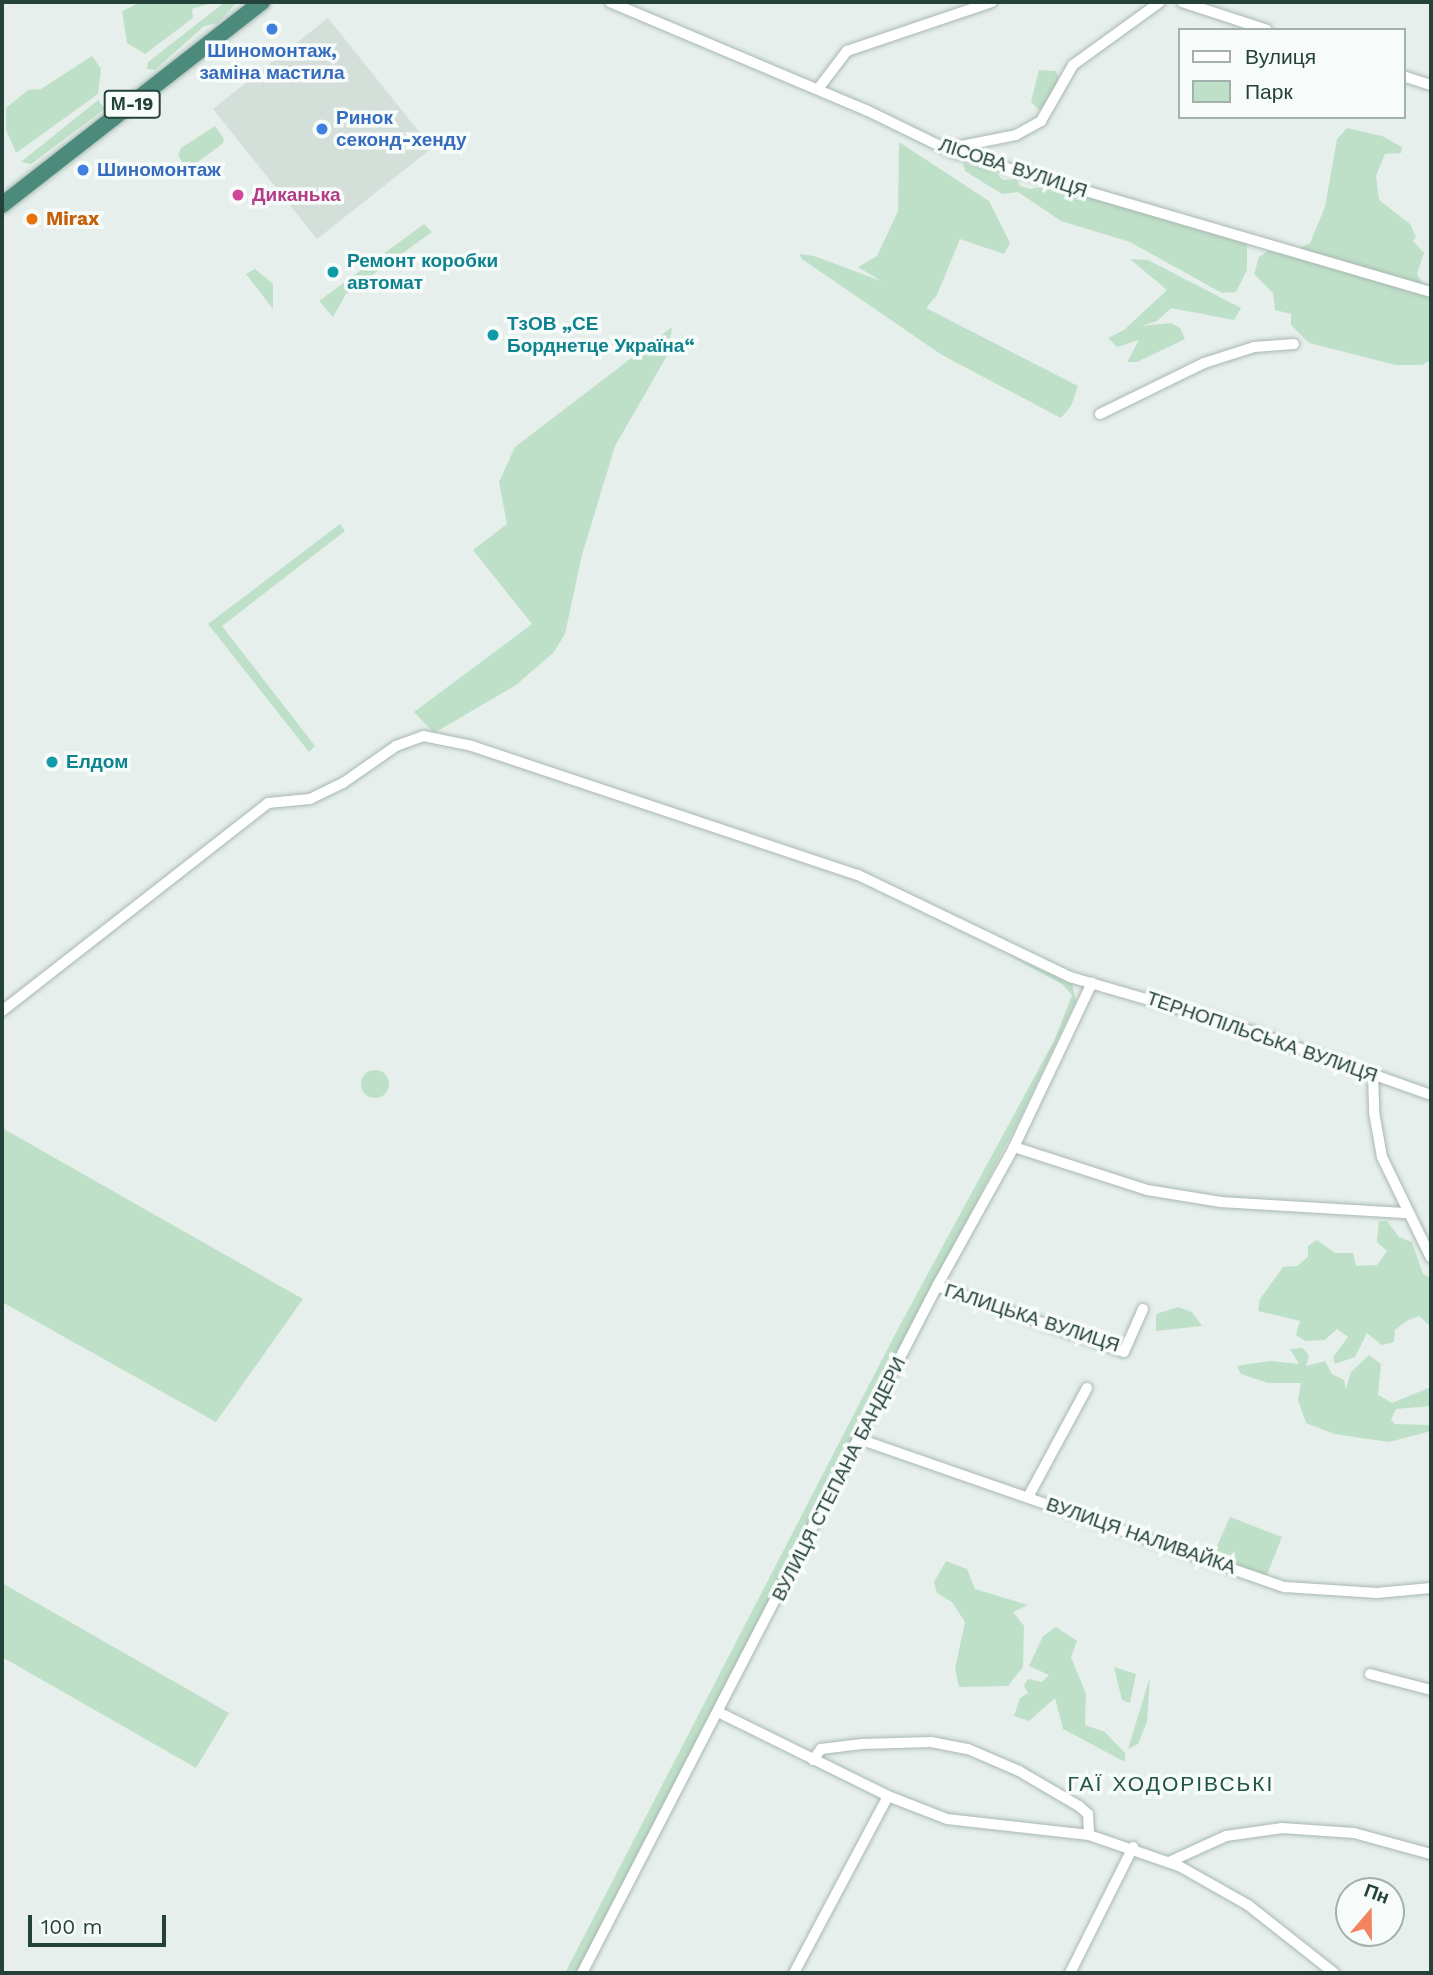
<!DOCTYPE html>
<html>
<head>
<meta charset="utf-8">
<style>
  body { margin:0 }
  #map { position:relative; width:1433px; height:1975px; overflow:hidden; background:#e6efeb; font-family:"Work Sans",sans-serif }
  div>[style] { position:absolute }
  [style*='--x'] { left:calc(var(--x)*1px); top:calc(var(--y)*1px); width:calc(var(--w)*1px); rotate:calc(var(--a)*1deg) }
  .built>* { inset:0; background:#d4dfda }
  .green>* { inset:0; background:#bfe0c8 }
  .round { border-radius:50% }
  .roads { filter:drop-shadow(0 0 2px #a8b8b2) drop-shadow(0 0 2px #a8b8b2) }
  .minor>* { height:10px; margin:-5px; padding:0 5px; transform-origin:5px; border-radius:5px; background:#fff }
  .trunk>* { height:16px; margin:-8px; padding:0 8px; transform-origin:8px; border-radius:8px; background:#4c8a7c }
  .dots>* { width:19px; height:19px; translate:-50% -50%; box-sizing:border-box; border:4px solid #f7fbf9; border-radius:50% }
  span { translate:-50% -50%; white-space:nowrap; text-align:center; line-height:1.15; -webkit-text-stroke:7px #f7fbf9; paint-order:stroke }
  .shield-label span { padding:2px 5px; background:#f7fbf9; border:2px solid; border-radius:5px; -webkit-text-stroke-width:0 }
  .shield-label { font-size:18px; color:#24423a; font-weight:700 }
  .shop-label { font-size:19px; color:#366cbe; font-weight:700 }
  .left { translate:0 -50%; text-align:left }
  .street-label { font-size:19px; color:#24423a }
  .hotel-label { font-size:19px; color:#b23c85; font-weight:700 }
  .food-label { font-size:19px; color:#c56008; font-weight:700 }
  .culture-label { font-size:19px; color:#0d838f; font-weight:700 }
  .neighbourhood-label { font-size:21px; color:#1f5548; letter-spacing:2px }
  .frame { position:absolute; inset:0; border:4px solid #24423a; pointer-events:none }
  .legend { position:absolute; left:1178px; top:28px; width:228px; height:91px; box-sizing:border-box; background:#f7fbf9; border:2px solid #a3b1ad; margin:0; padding:9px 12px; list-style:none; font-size:21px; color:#24423a }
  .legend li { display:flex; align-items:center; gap:14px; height:35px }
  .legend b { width:35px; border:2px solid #a3b1ad }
  .north { position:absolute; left:1335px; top:1877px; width:70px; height:70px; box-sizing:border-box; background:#f7fbf9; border:2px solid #a3b1ad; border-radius:50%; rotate:20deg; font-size:19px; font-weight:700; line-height:28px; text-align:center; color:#24423a }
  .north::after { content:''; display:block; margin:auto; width:24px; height:32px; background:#f4845f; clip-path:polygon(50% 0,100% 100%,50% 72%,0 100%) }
  .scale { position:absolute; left:28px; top:1915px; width:138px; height:32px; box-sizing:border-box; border:4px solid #24423a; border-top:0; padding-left:9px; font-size:21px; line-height:24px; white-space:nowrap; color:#24423a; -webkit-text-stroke:5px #f7fbf9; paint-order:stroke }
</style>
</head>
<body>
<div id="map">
  <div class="built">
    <div style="clip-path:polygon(328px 18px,432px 148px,317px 239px,213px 109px)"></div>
  </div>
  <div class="green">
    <div style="clip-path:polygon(141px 2px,215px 2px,192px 9px,193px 18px,145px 54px,127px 43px,122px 11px)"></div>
    <div style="clip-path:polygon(225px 2px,237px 2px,218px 23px,204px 26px,155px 70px,147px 69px,148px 62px)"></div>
    <div style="clip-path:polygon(92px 56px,101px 69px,98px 94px,16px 153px,6px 130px,6px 108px,28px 90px,41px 89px)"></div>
    <div style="clip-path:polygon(1039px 70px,1056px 71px,1060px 84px,1047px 107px,1039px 110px,1031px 102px)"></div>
    <div style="clip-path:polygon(98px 100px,105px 109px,31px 164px,21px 162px)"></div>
    <div style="clip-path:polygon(215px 126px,224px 139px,222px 144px,187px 170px,178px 155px,181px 148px)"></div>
    <div style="clip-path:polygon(1347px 128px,1382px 136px,1402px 147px,1401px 153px,1385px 154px,1376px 176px,1379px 200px,1410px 224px,1416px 237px,1413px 241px,1424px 253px,1417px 274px,1422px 283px,1431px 286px,1431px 360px,1422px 365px,1396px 365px,1309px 343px,1291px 325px,1291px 314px,1275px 310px,1273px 293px,1254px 274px,1259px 257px,1268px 251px,1287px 255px,1310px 243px,1325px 207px,1337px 139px)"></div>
    <div style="clip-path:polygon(899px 142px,989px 201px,1010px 243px,1004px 254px,960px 239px,937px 295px,926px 308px,1078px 386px,1071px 406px,1061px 418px,942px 355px,802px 259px,799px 254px,814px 256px,881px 281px,858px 267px,877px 256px,898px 211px)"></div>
    <div style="clip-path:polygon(963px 164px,994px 171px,1003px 180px,1017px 179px,1020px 186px,1030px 189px,1049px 186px,1064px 174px,1071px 184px,1159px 207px,1247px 238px,1247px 270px,1236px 292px,1222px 293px,1130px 242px,1061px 221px,1018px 192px,1002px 194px,965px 171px)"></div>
    <div style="clip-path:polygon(424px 224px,432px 232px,346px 294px,333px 317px,319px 301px)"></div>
    <div style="clip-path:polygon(1130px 259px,1148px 260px,1241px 308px,1234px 320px,1171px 308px,1157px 321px,1141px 326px,1171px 323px,1180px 328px,1185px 339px,1137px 362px,1127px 362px,1139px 340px,1117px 347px,1108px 338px,1124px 330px,1167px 290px)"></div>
    <div style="clip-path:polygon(255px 269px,273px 284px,273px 309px,246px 274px)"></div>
    <div style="clip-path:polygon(672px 327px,668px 354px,615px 446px,582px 555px,565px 634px,554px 652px,516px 685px,434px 733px,414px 712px,532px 624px,473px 550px,507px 524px,499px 482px,515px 447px)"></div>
    <div style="clip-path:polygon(340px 524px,345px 531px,222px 626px,315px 746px,309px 752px,208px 624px)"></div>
    <div style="clip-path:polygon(1008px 955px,1072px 983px,1076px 1001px,1024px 1110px,577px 1973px,565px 1973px,900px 1325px,1055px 1039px,1072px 995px,1062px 984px)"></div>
    <div class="round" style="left:361px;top:1070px;width:28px;height:28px"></div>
    <div style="clip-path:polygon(2px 1128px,303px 1299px,216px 1422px,2px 1302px)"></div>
    <div style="clip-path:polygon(1379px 1221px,1387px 1221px,1399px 1237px,1412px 1242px,1423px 1274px,1431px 1278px,1431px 1327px,1419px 1316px,1408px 1320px,1395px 1330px,1394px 1342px,1382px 1345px,1367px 1333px,1355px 1357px,1335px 1364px,1333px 1357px,1348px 1337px,1337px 1329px,1325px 1340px,1305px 1341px,1296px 1335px,1300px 1321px,1258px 1311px,1260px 1299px,1283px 1267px,1297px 1266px,1308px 1257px,1308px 1246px,1317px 1240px,1335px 1253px,1353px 1253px,1356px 1266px,1377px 1265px,1387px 1251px,1377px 1242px)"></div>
    <div style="clip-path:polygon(1178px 1307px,1192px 1312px,1202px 1326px,1156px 1331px,1156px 1314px)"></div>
    <div style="clip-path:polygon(1302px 1348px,1309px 1355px,1306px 1366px,1325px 1361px,1332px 1374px,1344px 1380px,1346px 1389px,1351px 1372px,1369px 1355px,1381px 1364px,1378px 1395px,1392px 1403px,1431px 1387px,1431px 1406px,1396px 1409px,1391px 1420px,1395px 1424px,1431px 1425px,1431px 1431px,1389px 1442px,1334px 1434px,1306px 1423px,1298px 1400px,1301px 1383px,1268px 1383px,1241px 1374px,1237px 1366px,1269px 1361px,1299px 1364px,1290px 1349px)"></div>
    <div style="clip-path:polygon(1230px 1517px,1282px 1537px,1266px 1577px,1212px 1557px)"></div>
    <div style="clip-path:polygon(946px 1561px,967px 1569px,975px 1589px,1028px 1605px,1013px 1612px,1024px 1626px,1023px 1667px,1008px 1686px,959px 1687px,955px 1669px,965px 1622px,952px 1602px,937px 1593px,934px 1582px)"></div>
    <div style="clip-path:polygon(2px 1583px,229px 1713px,196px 1768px,2px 1657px)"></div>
    <div style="clip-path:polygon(1056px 1627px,1077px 1641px,1071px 1657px,1086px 1694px,1085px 1725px,1105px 1732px,1125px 1753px,1125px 1762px,1063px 1729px,1055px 1698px,1029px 1721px,1014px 1716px,1020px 1698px,1028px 1693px,1024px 1686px,1028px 1679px,1042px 1682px,1049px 1675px,1029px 1666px,1043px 1636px)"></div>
    <div style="clip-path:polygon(1114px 1667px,1136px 1674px,1130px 1703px,1122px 1700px)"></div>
    <div style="clip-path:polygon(1150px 1677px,1147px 1722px,1138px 1744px,1128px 1749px)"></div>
  </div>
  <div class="roads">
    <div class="minor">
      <div style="--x:610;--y:2;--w:278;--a:22.9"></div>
      <div style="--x:866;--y:110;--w:96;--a:26"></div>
      <div style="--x:952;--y:152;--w:499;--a:16.3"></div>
      <div style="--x:1182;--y:2;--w:89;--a:18.2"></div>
      <div style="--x:1403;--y:76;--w:29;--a:18"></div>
      <div style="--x:818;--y:89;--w:48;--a:-52.7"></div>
      <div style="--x:847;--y:51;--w:153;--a:-18.7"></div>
      <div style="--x:946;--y:149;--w:71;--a:-11.3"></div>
      <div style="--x:1016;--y:135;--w:29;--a:-29"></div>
      <div style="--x:1041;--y:121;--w:64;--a:-60.3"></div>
      <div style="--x:1073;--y:65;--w:107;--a:-35.9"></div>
      <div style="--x:1100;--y:414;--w:116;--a:-26.1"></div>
      <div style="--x:1204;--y:363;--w:52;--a:-17.7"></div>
      <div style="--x:1254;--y:347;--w:40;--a:-4.3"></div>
      <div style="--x:2;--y:1011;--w:338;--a:-38"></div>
      <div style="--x:268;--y:803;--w:42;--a:-5.4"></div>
      <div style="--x:310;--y:799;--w:37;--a:-26"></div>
      <div style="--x:343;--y:783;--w:65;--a:-34.9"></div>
      <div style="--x:396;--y:746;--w:29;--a:-20"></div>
      <div style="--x:423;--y:736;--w:50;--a:11.5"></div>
      <div style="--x:472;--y:746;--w:407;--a:18.5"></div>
      <div style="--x:858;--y:875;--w:235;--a:25.7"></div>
      <div style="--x:1070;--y:977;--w:161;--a:16.2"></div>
      <div style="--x:1225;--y:1022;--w:219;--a:19.5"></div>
      <div style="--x:1373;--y:1075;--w:37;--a:88"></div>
      <div style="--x:1374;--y:1112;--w:46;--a:79.9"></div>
      <div style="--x:1382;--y:1157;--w:112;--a:64.1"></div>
      <div style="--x:1014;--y:1147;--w:140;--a:17.9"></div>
      <div style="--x:1147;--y:1190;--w:75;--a:9.2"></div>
      <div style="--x:1221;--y:1202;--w:187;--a:3.4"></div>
      <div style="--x:937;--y:1286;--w:198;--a:19.4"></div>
      <div style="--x:1124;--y:1352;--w:47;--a:-66.2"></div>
      <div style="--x:859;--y:1439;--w:451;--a:19.2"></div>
      <div style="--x:1285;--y:1587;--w:92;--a:3.7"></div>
      <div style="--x:1377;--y:1593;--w:54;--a:-5.3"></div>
      <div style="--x:1028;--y:1497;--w:124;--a:-61.6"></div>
      <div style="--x:1370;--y:1674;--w:63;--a:14.7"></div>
      <div style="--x:720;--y:1713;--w:187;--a:26.3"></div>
      <div style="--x:888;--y:1796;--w:63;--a:21.3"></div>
      <div style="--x:947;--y:1819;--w:143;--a:6.4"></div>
      <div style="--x:1089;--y:1835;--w:95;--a:19"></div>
      <div style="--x:1179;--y:1866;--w:79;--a:29.5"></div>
      <div style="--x:1248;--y:1905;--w:110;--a:38.3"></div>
      <div style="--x:813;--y:1760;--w:14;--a:-54"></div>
      <div style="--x:821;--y:1749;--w:41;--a:-7"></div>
      <div style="--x:862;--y:1744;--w:69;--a:-1.7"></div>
      <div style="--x:931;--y:1742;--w:38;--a:11"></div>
      <div style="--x:968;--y:1749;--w:56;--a:23.3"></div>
      <div style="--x:1019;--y:1771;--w:69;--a:30.3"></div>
      <div style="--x:1079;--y:1806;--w:12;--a:42"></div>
      <div style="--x:1088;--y:1814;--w:21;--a:87"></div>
      <div style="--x:1169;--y:1862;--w:63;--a:-24.5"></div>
      <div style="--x:1226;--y:1836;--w:57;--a:-8.1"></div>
      <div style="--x:1282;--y:1828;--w:72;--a:4"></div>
      <div style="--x:1354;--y:1833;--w:80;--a:15.3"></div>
      <div style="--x:582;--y:1973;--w:773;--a:-62.67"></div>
      <div style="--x:937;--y:1286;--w:159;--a:-61"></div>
      <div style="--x:1014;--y:1147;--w:182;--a:-64.6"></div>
      <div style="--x:794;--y:1973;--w:200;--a:-62"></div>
      <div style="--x:1070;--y:1973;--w:141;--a:-63.4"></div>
    </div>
    <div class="trunk">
      <div style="--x:2;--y:205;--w:330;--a:-38"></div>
    </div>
  </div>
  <div class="dots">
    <div style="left:272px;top:29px;background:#3f7fe0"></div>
    <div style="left:322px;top:129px;background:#3f7fe0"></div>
    <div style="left:83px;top:170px;background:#3f7fe0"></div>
    <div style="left:238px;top:195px;background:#d1479c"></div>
    <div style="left:32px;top:219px;background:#e8710a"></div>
    <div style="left:333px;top:272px;background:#0f9aa8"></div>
    <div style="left:493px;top:335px;background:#0f9aa8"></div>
    <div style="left:52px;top:762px;background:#0f9aa8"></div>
  </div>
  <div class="shield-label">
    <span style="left:132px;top:104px">М-19</span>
  </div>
  <div class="shop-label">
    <span style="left:272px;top:62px">Шиномонтаж,<br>заміна мастила</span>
    <span class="left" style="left:336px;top:129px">Ринок<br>секонд-хенду</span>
    <span class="left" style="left:97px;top:170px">Шиномонтаж</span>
  </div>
  <div class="street-label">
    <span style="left:1013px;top:168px;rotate:18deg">ЛІСОВА ВУЛИЦЯ</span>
    <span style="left:1262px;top:1037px;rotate:19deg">ТЕРНОПІЛЬСЬКА ВУЛИЦЯ</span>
    <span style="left:1032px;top:1318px;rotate:18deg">ГАЛИЦЬКА ВУЛИЦЯ</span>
    <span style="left:839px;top:1479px;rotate:-63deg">ВУЛИЦЯ СТЕПАНА БАНДЕРИ</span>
    <span style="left:1141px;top:1536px;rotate:19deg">ВУЛИЦЯ НАЛИВАЙКА</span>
  </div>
  <div class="hotel-label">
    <span class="left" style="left:252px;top:195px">Диканька</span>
  </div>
  <div class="food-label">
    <span class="left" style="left:46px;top:219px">Mirax</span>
  </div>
  <div class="culture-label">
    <span class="left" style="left:347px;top:272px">Ремонт коробки<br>автомат</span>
    <span class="left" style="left:507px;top:335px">ТзОВ „СЕ<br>Борднетце Україна“</span>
    <span class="left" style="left:66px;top:762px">Елдом</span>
  </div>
  <div class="neighbourhood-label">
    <span style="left:1171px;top:1784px">ГАЇ ХОДОРІВСЬКІ</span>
  </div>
  <div class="frame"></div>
  <ul class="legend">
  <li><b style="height:9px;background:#fff"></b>Вулиця</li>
  <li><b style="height:19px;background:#bfe0c8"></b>Парк</li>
  </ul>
  <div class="north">Пн</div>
  <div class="scale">100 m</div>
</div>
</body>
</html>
